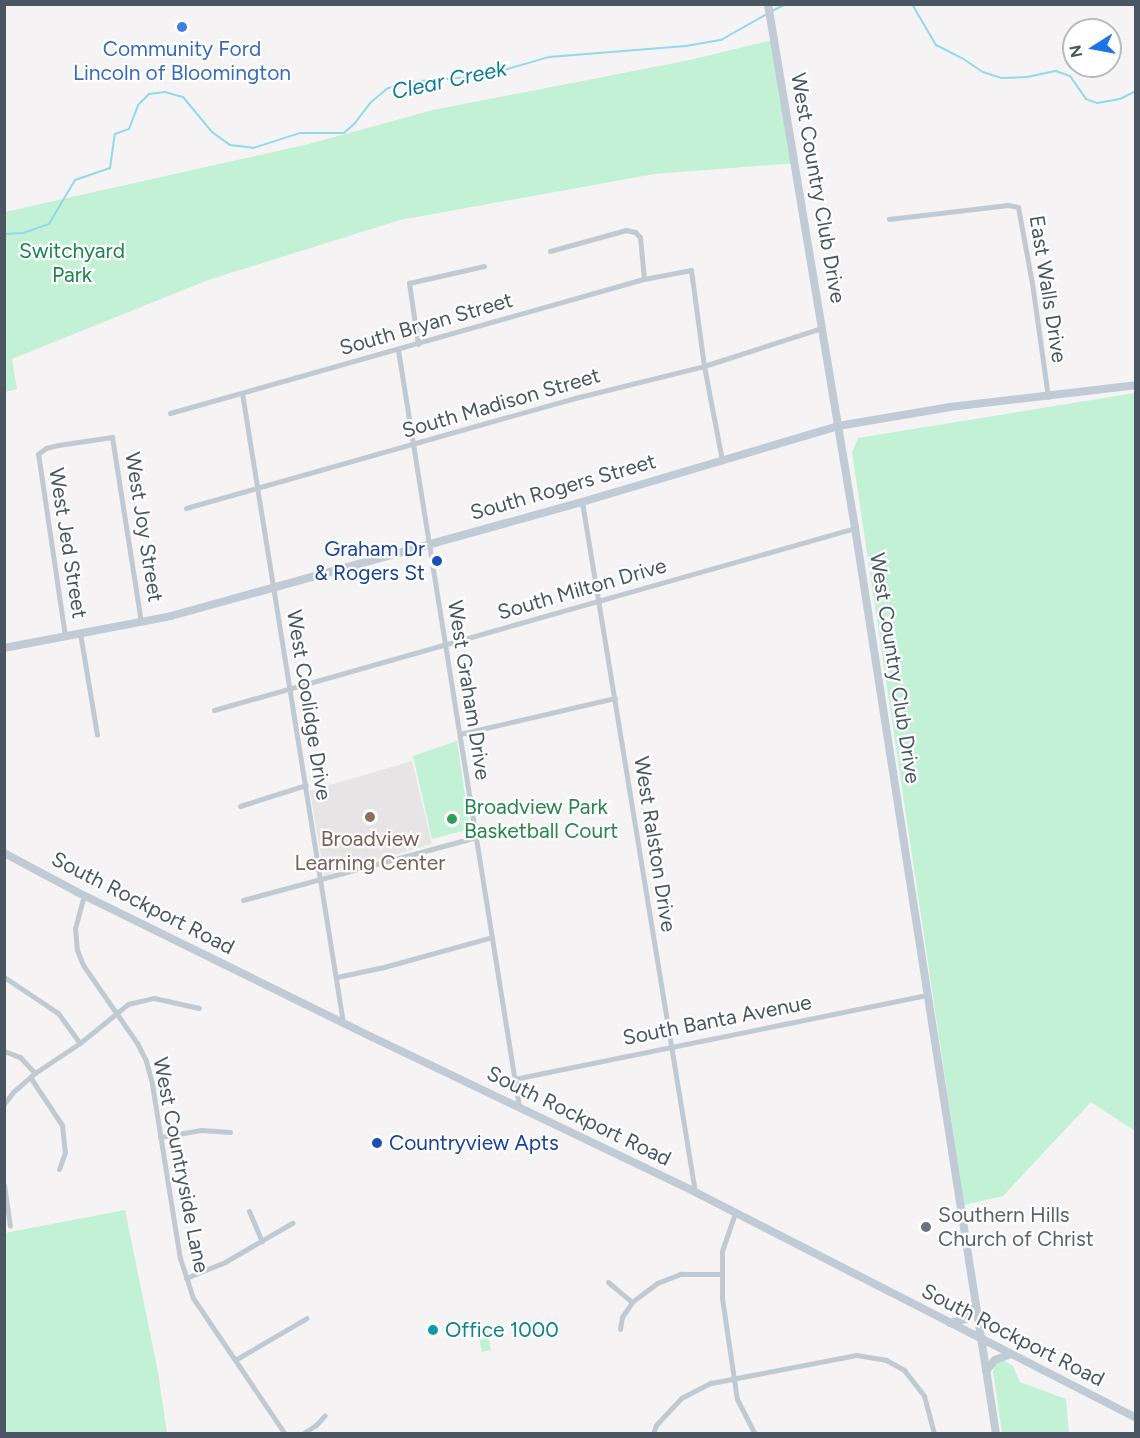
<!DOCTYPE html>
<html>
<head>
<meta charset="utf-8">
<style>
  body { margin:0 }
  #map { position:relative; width:1140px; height:1438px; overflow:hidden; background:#f5f3f3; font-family:Figtree,sans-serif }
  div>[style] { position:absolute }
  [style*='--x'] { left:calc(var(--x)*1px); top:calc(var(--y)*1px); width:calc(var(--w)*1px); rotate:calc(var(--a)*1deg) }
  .education>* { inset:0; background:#e6e4e5 }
  .green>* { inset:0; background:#c3f1d5 }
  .stream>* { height:2px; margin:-1px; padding:0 1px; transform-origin:1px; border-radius:1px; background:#90daee }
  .street>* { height:5px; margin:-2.5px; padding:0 2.5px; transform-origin:2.5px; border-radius:2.5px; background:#c1cad2 }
  .secondary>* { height:8px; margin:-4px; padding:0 4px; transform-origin:4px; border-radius:4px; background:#c1cbd6 }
  .dots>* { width:16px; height:16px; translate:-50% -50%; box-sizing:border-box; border:3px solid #fff; border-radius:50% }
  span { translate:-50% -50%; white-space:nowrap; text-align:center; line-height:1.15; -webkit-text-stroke:4.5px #fff; paint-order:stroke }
  .shop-label { font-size:21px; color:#366cbe }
  .street-label { font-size:21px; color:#4a5661 }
  .park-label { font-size:21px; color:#17864f }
  .transit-label { font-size:21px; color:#164399 }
  .right { translate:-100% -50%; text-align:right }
  .left { translate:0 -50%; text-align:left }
  .leisure-label { font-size:21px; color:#27864d }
  .education-label { font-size:21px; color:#785e54 }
  .worship-label { font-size:21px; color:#5b616d }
  .culture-label { font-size:21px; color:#0d838f }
  .water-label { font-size:22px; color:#0c7c9b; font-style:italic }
  .frame { position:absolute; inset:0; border:6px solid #4a5661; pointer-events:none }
  .north { position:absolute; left:1062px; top:18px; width:60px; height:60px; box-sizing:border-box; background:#fff; border:2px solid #b7bbc0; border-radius:50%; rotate:259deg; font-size:16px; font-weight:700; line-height:24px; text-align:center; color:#4a5661 }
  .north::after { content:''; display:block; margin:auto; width:21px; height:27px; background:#1a73e8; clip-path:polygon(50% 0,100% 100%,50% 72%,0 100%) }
</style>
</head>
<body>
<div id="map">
  <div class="education">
    <div style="clip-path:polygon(412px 761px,432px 844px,324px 875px,310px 791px)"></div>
  </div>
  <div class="green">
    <div style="clip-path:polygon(772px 40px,798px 163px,654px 174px,400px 220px,208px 280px,12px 359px,17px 389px,5px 392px,5px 212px,309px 144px,433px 110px,690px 60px)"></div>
    <div style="clip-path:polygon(1135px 393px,1135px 1131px,1091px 1102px,1003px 1196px,964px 1205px,852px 452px,858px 438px)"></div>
    <div style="clip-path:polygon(457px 741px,470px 829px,432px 839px,413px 756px)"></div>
    <div style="clip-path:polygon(125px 1210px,158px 1372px,167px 1433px,5px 1433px,5px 1233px)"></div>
    <div style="clip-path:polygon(486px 1325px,491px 1350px,482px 1352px,477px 1328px)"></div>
    <div style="clip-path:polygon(1003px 1360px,1013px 1366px,1020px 1382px,1066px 1399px,1069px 1433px,1002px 1432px,993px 1372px,994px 1366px)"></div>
  </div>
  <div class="stream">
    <div style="--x:912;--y:4;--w:48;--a:59.7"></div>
    <div style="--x:936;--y:45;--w:29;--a:27"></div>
    <div style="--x:962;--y:58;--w:25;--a:34"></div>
    <div style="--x:983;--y:72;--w:19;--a:18"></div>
    <div style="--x:1001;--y:78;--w:26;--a:-2"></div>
    <div style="--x:1027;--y:77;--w:30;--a:-12"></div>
    <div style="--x:1056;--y:71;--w:15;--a:20"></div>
    <div style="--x:1070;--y:76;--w:28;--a:55"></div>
    <div style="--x:1086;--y:99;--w:12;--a:20"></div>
    <div style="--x:1097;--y:103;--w:23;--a:-10"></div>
    <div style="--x:1120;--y:99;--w:18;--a:-27"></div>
    <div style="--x:772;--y:11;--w:16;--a:-27"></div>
    <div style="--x:4;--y:234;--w:19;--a:-3"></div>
    <div style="--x:23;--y:233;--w:28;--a:-19"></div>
    <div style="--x:49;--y:224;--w:51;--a:-59.4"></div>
    <div style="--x:75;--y:180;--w:37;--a:-19"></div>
    <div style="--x:110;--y:168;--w:34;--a:-82"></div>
    <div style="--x:115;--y:134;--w:15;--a:-20"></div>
    <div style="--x:129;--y:129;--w:26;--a:-69"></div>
    <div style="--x:138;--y:105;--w:16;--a:-45"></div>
    <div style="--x:149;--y:94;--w:16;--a:-7"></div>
    <div style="--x:165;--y:92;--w:19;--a:16"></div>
    <div style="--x:183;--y:97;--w:45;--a:50.4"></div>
    <div style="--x:212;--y:132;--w:22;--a:36"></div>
    <div style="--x:230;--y:145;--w:23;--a:7"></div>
    <div style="--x:253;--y:148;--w:49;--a:-17.7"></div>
    <div style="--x:300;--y:133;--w:44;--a:0"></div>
    <div style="--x:344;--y:133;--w:15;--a:-42"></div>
    <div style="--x:355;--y:123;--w:25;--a:-53"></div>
    <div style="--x:370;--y:103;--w:23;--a:-40"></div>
    <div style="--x:388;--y:88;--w:33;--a:-12"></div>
    <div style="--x:420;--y:81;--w:63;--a:-4.5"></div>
    <div style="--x:483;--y:76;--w:69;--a:-16.1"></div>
    <div style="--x:549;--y:57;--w:137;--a:-4.6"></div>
    <div style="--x:686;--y:46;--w:36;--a:-10"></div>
    <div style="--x:721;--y:40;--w:53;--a:-29.5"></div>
  </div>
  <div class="street">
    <div style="--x:889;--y:219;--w:120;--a:-6.7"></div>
    <div style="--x:1008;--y:205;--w:10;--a:11"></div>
    <div style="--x:1018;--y:207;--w:77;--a:79.6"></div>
    <div style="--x:1032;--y:283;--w:115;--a:82"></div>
    <div style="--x:550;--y:251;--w:79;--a:-15.4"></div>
    <div style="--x:626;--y:230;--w:9;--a:13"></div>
    <div style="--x:635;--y:232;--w:7;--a:45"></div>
    <div style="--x:640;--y:237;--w:42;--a:84.6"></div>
    <div style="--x:418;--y:344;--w:62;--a:-98.4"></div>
    <div style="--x:409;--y:283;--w:77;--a:-12.8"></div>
    <div style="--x:398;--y:350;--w:767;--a:80.92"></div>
    <div style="--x:242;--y:393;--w:638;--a:80.89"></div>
    <div style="--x:170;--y:413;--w:493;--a:-15.8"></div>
    <div style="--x:644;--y:279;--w:48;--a:-10.8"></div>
    <div style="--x:691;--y:270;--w:97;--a:82.3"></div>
    <div style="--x:704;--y:366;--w:96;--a:79.2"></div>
    <div style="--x:582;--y:502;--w:699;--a:80.7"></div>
    <div style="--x:186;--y:508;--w:400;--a:-15.8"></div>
    <div style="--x:571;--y:399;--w:137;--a:-13.9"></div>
    <div style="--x:704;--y:366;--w:124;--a:-17.9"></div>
    <div style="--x:80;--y:633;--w:103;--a:80.5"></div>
    <div style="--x:65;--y:636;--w:184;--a:-98.4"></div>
    <div style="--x:38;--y:454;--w:10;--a:-37"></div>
    <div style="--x:46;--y:448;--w:12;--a:-14"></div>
    <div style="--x:58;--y:445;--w:55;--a:-8.4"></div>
    <div style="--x:112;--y:437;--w:187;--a:81.1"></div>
    <div style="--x:214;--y:710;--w:666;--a:-15.85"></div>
    <div style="--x:460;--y:734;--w:159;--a:-13.1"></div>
    <div style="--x:240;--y:806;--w:69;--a:-17.7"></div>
    <div style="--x:84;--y:895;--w:34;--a:105"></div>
    <div style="--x:75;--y:928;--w:22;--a:85"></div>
    <div style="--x:77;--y:950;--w:16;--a:68"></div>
    <div style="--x:83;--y:965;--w:95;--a:55.3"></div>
    <div style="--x:137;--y:1043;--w:20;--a:63"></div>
    <div style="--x:146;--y:1061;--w:24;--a:75"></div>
    <div style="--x:152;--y:1084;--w:176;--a:80.9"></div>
    <div style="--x:180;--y:1258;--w:42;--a:72"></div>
    <div style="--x:193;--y:1298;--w:164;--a:55.9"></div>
    <div style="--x:243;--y:900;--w:241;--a:-15.1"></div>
    <div style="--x:4;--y:977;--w:65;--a:33.7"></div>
    <div style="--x:58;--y:1013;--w:37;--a:54"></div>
    <div style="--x:337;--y:977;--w:48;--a:-12"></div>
    <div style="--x:384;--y:967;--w:112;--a:-15.5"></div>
    <div style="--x:4;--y:1051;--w:17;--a:21"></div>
    <div style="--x:20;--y:1057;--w:22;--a:47"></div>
    <div style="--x:30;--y:1077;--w:58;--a:56.3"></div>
    <div style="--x:62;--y:1125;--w:27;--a:84"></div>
    <div style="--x:65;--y:1152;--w:18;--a:109"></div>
    <div style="--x:514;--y:1079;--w:421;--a:-11.5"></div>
    <div style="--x:4;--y:1104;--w:15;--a:-53"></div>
    <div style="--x:13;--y:1092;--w:29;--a:-41"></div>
    <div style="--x:35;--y:1073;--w:54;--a:-33.7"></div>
    <div style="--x:80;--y:1043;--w:62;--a:-39.1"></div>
    <div style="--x:128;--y:1004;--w:27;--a:-13"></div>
    <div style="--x:154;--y:998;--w:46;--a:12.5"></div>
    <div style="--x:160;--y:1137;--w:42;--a:-9.7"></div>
    <div style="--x:201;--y:1130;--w:29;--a:4"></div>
    <div style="--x:4;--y:1185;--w:41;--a:81.7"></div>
    <div style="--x:249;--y:1211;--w:33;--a:67"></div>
    <div style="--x:735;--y:1213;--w:40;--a:108.9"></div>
    <div style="--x:722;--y:1251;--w:47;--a:90"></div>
    <div style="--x:722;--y:1298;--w:102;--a:81.6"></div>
    <div style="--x:737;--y:1399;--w:39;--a:63"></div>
    <div style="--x:186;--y:1278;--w:42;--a:-22.3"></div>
    <div style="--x:225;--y:1262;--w:78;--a:-30.2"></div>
    <div style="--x:608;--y:1282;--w:31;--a:40"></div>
    <div style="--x:620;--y:1329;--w:12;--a:-81"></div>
    <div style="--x:622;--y:1317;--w:18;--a:-56"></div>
    <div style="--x:632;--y:1302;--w:31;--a:-37"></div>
    <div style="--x:657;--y:1283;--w:26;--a:-21"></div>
    <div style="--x:681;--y:1274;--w:40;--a:0"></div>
    <div style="--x:235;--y:1360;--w:83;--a:-30.3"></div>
    <div style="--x:302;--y:1434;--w:17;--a:-33"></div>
    <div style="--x:316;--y:1425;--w:13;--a:-48"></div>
    <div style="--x:653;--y:1434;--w:9;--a:-72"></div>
    <div style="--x:656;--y:1425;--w:37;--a:-47"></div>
    <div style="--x:681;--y:1398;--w:34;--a:-27"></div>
    <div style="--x:711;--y:1383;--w:148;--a:-10.9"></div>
    <div style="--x:856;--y:1355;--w:30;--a:9"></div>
    <div style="--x:886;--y:1360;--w:21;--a:29"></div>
    <div style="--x:904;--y:1370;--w:33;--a:52"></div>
    <div style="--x:924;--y:1396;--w:39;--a:75"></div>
  </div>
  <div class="secondary">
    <div style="--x:768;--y:4;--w:531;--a:80.57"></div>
    <div style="--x:855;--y:528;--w:917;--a:81.15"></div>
    <div style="--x:4;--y:648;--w:170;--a:-10.8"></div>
    <div style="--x:171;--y:616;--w:427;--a:-15.5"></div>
    <div style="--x:582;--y:502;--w:267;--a:-16.5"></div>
    <div style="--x:838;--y:426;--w:114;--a:-9.6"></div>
    <div style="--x:950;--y:407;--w:187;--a:-6.7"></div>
    <div style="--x:4;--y:853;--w:83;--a:28.1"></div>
    <div style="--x:77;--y:892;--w:329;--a:26.2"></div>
    <div style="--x:372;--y:1037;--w:358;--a:25.6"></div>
    <div style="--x:695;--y:1192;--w:496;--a:27.1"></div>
    <div style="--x:950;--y:1323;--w:16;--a:-14"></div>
    <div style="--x:966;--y:1319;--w:15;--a:-53"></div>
    <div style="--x:986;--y:1371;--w:14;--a:-51"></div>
    <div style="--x:995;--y:1360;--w:17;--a:-21"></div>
  </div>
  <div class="dots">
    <div style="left:182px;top:27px;background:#3f7fe0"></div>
    <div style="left:437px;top:561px;background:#1a4fb4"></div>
    <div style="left:370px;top:817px;background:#8d6e63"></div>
    <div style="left:452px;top:819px;background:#2e9e5b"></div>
    <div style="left:377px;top:1143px;background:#1a4fb4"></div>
    <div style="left:926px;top:1227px;background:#6b7280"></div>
    <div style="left:433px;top:1330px;background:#0f9aa8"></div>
  </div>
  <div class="shop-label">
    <span style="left:182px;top:61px">Community Ford<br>Lincoln of Bloomington</span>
  </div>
  <div class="street-label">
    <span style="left:818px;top:188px;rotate:80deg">West Country Club Drive</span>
    <span style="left:1048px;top:289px;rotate:81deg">East Walls Drive</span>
    <span style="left:426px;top:324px;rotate:-16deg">South Bryan Street</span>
    <span style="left:501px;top:403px;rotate:-16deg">South Madison Street</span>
    <span style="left:563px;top:487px;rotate:-16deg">South Rogers Street</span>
    <span style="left:144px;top:527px;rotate:81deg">West Joy Street</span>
    <span style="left:68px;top:543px;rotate:81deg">West Jed Street</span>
    <span style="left:582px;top:589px;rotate:-16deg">South Milton Drive</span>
    <span style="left:895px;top:668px;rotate:81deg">West Country Club Drive</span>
    <span style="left:469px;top:690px;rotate:81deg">West Graham Drive</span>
    <span style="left:309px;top:705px;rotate:81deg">West Coolidge Drive</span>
    <span style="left:655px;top:844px;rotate:81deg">West Ralston Drive</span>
    <span style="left:143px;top:903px;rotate:27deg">South Rockport Road</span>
    <span style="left:717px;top:1020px;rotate:-11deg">South Banta Avenue</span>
    <span style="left:579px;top:1116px;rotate:26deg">South Rockport Road</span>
    <span style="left:181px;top:1165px;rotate:79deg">West Countryside Lane</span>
    <span style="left:1013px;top:1335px;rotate:27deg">South Rockport Road</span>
  </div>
  <div class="park-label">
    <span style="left:72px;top:263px">Switchyard<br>Park</span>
  </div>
  <div class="transit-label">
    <span class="right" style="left:425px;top:561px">Graham Dr<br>&amp; Rogers St</span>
    <span class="left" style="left:389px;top:1143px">Countryview Apts</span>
  </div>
  <div class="leisure-label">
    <span class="left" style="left:464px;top:819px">Broadview Park<br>Basketball Court</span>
  </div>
  <div class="education-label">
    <span style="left:370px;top:851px">Broadview<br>Learning Center</span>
  </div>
  <div class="worship-label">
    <span class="left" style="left:938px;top:1227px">Southern Hills<br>Church of Christ</span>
  </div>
  <div class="culture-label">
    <span class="left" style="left:445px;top:1330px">Office 1000</span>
  </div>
  <div class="water-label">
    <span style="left:449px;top:80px;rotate:-12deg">Clear Creek</span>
  </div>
  <div class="frame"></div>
  <div class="north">N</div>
</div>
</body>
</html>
